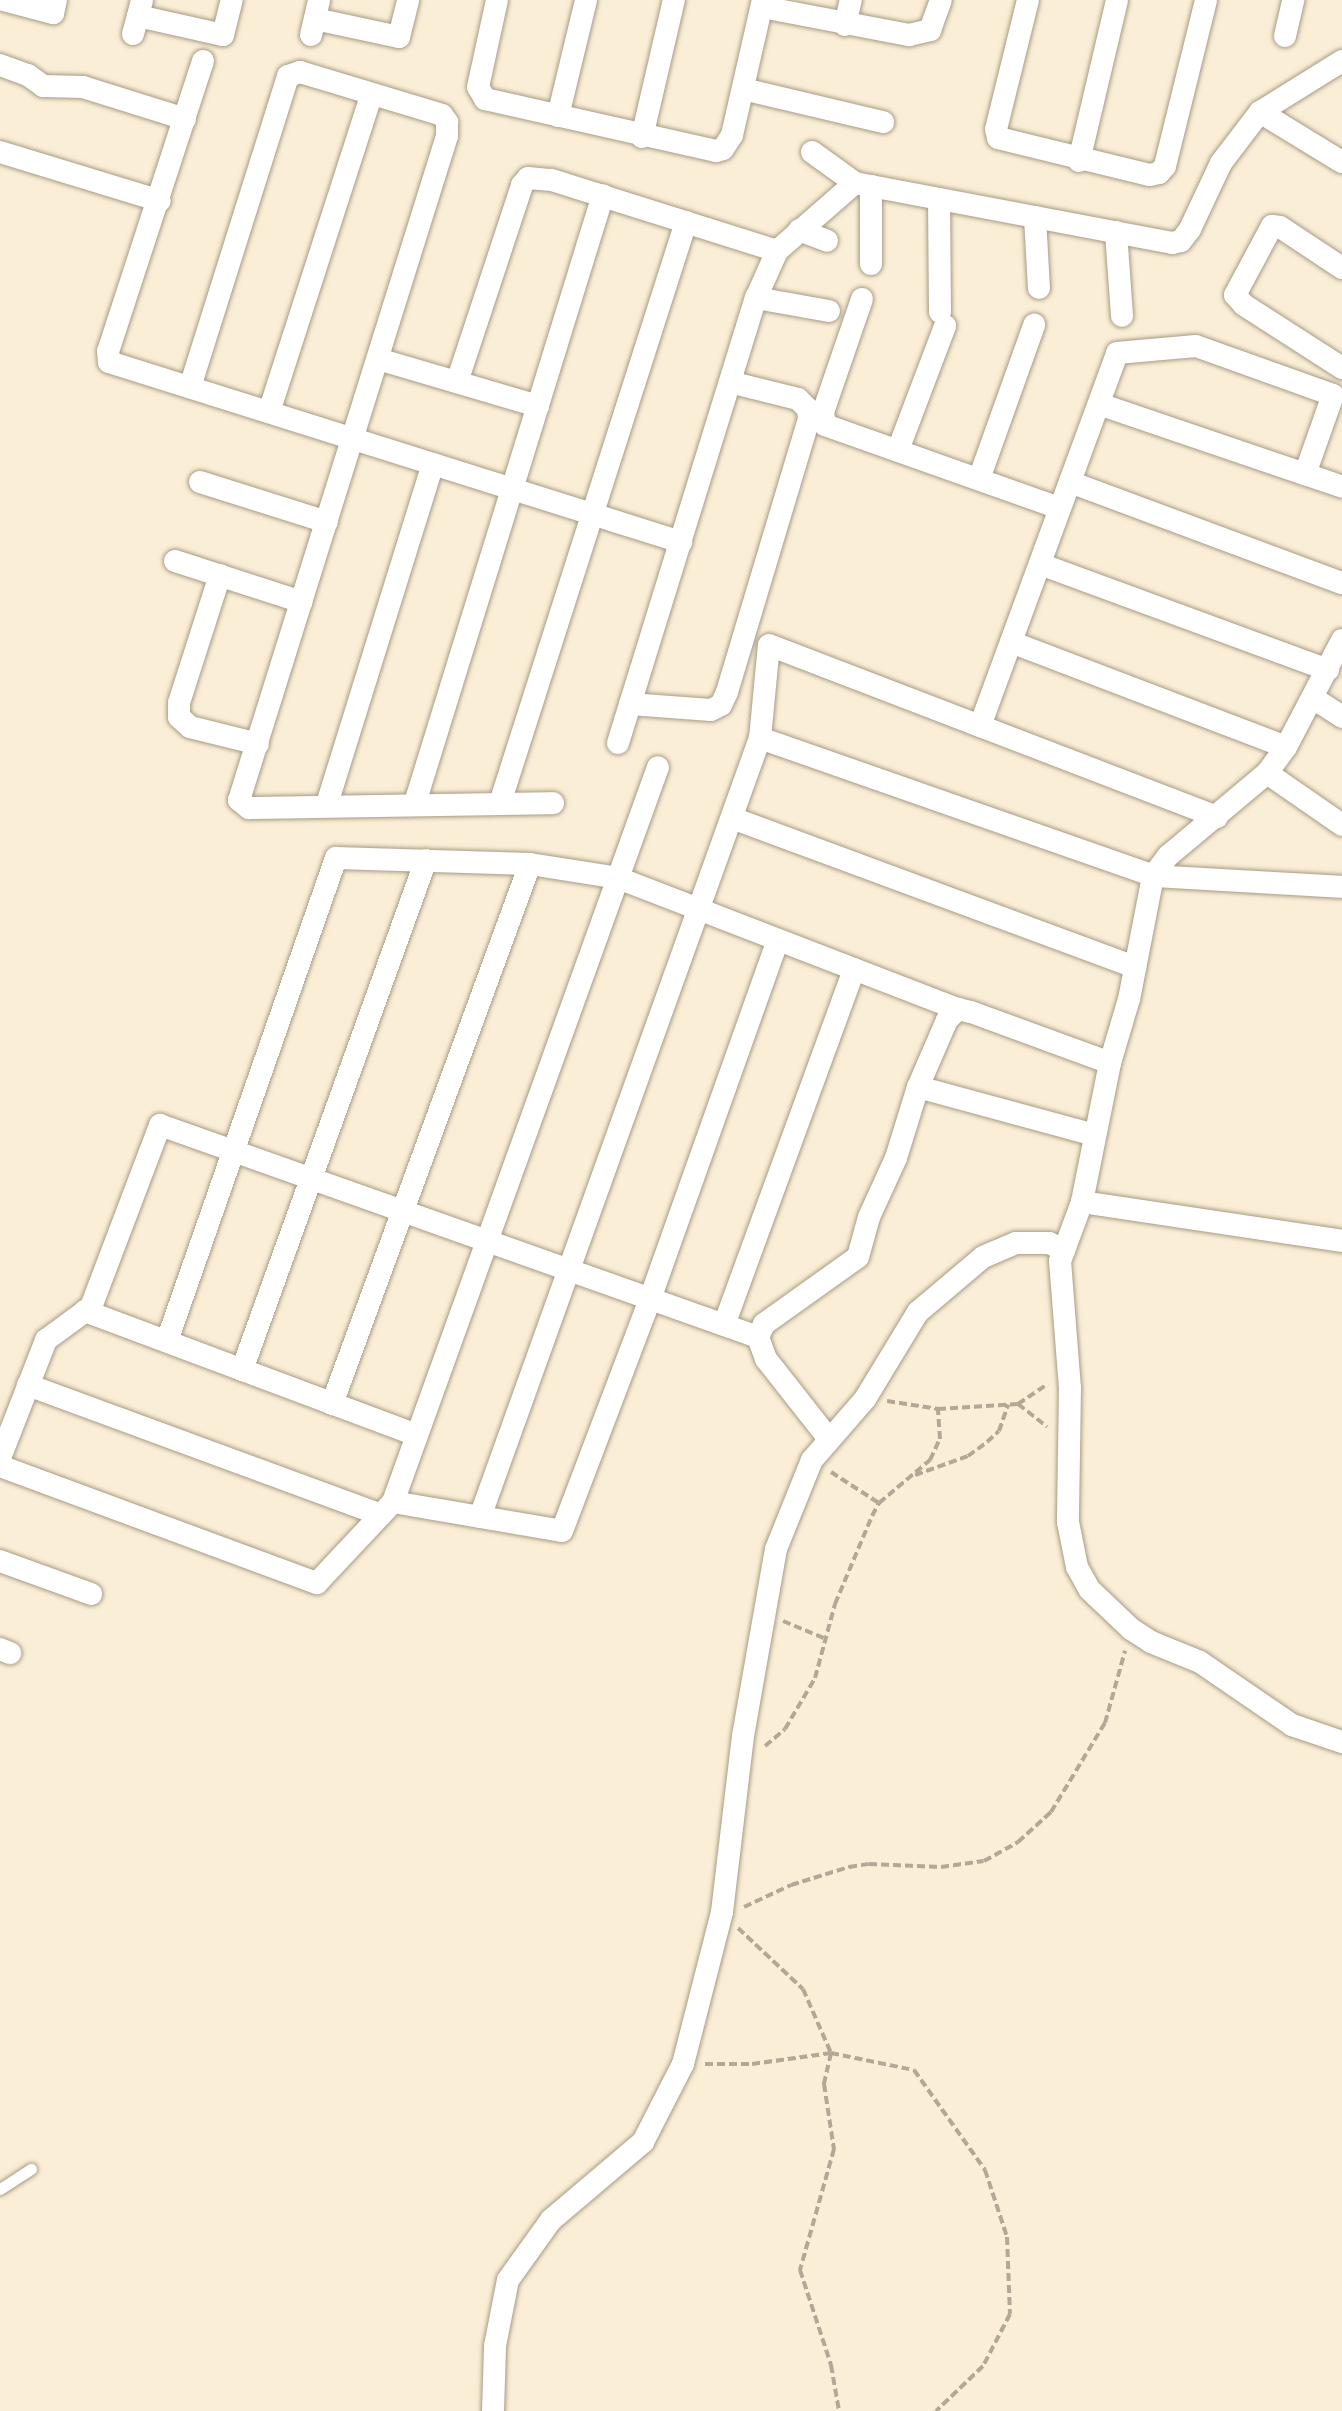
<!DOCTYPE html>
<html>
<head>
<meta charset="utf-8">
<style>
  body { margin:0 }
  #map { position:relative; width:1342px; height:2411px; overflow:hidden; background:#fbeed6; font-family:"Fira Sans",sans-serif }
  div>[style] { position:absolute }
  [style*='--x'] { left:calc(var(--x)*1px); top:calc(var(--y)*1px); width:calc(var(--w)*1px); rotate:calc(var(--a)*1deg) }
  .path>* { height:4px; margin-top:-2px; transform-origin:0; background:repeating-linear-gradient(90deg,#b2a896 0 8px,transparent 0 12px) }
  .roads { filter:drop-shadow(0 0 2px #a79b85) drop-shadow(0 0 2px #a79b85) }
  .lane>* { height:11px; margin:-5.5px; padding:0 5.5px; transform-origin:5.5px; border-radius:5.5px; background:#fff }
  .street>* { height:22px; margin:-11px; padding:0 11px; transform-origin:11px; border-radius:11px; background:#fff }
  span { translate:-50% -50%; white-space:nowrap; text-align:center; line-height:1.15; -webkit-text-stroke:8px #fffcf8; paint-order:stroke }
</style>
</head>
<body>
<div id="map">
  <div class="path">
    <div style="--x:887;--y:1401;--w:52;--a:8.9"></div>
    <div style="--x:938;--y:1409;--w:80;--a:-3.6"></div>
    <div style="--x:1018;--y:1404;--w:36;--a:-34"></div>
    <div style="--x:1018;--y:1404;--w:37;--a:38"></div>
    <div style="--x:831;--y:1472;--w:57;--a:32.9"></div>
    <div style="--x:915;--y:1475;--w:56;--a:-19.7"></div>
    <div style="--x:968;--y:1456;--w:24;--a:-36"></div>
    <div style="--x:987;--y:1442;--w:16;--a:-43"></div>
    <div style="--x:999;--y:1431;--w:28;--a:-71"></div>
    <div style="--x:783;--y:1621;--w:47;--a:22.7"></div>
    <div style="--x:765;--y:1746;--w:26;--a:-40"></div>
    <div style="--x:785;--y:1729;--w:59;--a:-59.5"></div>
    <div style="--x:815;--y:1678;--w:77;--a:-74.9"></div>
    <div style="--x:835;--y:1604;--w:95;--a:-67.2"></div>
    <div style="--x:872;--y:1516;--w:15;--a:-62"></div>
    <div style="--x:879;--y:1503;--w:67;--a:-40.1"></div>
    <div style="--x:930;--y:1460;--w:23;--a:-65"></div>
    <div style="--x:940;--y:1439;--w:30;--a:-94"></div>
    <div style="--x:744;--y:1907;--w:52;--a:-25.1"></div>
    <div style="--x:791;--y:1885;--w:61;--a:-17.2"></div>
    <div style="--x:849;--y:1867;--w:20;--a:-9"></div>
    <div style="--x:869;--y:1864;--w:72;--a:2.4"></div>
    <div style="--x:941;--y:1867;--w:43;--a:-7.9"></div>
    <div style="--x:984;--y:1861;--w:39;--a:-29"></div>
    <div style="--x:1018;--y:1842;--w:45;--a:-42.3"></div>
    <div style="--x:1051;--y:1812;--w:104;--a:-58.8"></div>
    <div style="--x:1105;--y:1723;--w:75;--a:-74.5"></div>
    <div style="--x:738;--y:1928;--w:89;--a:43.2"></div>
    <div style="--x:803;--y:1989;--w:70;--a:66.4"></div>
    <div style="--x:831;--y:2053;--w:85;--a:11.6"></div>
    <div style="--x:914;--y:2070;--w:123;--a:54.6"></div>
    <div style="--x:985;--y:2170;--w:71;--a:71.8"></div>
    <div style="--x:1007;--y:2237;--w:77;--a:87.8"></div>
    <div style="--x:1010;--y:2314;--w:59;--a:117.4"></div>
    <div style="--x:983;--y:2366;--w:65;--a:136.2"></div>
    <div style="--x:705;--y:2064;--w:47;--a:0"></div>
    <div style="--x:752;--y:2064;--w:80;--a:-7.9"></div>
    <div style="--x:831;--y:2053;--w:32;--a:103"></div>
    <div style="--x:824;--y:2084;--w:66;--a:81.3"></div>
    <div style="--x:834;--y:2149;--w:126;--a:105.7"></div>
    <div style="--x:800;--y:2270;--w:100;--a:71.9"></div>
    <div style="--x:831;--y:2365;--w:47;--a:80.1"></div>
  </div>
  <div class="roads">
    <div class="lane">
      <div style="--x:0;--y:2189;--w:37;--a:-33"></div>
    </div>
    <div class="street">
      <div style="--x:4;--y:0;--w:51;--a:14.9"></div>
      <div style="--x:53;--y:13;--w:13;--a:-77"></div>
      <div style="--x:497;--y:0;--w:89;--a:102.3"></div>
      <div style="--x:478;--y:87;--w:14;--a:60"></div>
      <div style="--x:485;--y:99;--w:237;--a:12.7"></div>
      <div style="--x:716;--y:151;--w:7;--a:-16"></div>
      <div style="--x:723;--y:149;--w:17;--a:-57"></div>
      <div style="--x:732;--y:135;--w:139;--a:-77.1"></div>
      <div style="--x:1028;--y:0;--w:133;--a:103.9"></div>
      <div style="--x:996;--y:129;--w:9;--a:77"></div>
      <div style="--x:998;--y:138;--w:156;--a:13.7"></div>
      <div style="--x:1150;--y:175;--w:9;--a:-13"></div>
      <div style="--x:1159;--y:173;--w:9;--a:-49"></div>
      <div style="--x:1165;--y:166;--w:171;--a:-76.1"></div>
      <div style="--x:762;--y:7;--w:150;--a:10.8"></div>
      <div style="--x:909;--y:35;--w:22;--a:-13"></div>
      <div style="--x:930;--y:30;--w:32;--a:-70"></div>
      <div style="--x:138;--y:16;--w:87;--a:12.6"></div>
      <div style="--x:223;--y:35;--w:36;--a:-76"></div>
      <div style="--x:315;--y:19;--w:86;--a:12.1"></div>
      <div style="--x:399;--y:37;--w:38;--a:-76"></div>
      <div style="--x:845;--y:25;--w:26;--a:-77"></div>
      <div style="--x:133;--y:34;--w:35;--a:-75"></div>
      <div style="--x:311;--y:35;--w:36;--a:-77"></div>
      <div style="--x:1285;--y:36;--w:37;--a:-77"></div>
      <div style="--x:203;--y:61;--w:305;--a:108.1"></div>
      <div style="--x:108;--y:351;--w:11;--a:85"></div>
      <div style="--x:109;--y:362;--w:600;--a:17.47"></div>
      <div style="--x:0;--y:65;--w:30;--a:20"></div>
      <div style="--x:28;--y:75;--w:19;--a:36"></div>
      <div style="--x:43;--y:86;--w:40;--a:1.4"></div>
      <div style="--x:83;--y:87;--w:107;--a:17.4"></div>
      <div style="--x:743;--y:89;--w:144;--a:13.3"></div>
      <div style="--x:1260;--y:112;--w:96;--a:31.4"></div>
      <div style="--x:558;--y:116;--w:119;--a:-76.4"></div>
      <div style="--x:642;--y:137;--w:141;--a:-76.9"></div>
      <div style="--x:0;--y:152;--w:167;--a:17"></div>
      <div style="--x:812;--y:152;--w:53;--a:35.8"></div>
      <div style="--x:1079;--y:161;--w:165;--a:-76.7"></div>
      <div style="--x:871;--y:186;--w:78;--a:90"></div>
      <div style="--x:939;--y:199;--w:113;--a:89.5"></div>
      <div style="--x:1035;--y:217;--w:71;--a:86.8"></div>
      <div style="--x:799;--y:230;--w:30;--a:21"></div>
      <div style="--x:1116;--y:232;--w:84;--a:85.9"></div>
      <div style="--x:1342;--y:268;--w:74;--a:-146.5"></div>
      <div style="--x:1280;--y:227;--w:8;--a:-173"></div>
      <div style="--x:1272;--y:226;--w:78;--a:118.2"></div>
      <div style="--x:1235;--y:295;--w:13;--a:48"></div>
      <div style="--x:1244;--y:305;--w:117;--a:32.7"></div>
      <div style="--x:756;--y:298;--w:74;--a:10.1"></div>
      <div style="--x:862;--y:299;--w:120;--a:109"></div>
      <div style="--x:823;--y:412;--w:13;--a:81"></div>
      <div style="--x:825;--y:425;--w:249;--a:19.5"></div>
      <div style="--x:378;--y:359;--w:167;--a:16.4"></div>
      <div style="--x:457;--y:382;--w:207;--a:-71.7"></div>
      <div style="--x:522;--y:185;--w:9;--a:-49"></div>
      <div style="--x:528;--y:178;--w:24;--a:5"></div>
      <div style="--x:552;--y:180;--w:236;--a:17.5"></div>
      <div style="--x:190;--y:387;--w:326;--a:-72.5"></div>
      <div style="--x:288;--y:76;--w:13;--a:-18"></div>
      <div style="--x:300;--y:72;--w:148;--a:16.8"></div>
      <div style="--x:442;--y:115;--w:9;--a:54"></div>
      <div style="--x:447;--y:122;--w:14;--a:90"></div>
      <div style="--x:447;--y:136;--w:696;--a:107.39"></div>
      <div style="--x:239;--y:800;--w:13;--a:39"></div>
      <div style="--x:249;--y:808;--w:304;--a:-0.9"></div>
      <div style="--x:1099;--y:404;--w:218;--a:18.8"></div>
      <div style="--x:269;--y:412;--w:334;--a:-72.1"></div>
      <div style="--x:898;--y:450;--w:133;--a:-69.2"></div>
      <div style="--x:979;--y:479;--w:164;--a:-70.3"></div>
      <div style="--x:200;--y:482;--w:133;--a:17.5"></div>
      <div style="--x:1070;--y:482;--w:290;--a:20.4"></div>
      <div style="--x:175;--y:561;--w:133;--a:17.9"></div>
      <div style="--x:1040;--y:564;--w:307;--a:20.2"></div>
      <div style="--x:220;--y:575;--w:134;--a:107.8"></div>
      <div style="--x:179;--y:703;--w:14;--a:90"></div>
      <div style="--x:179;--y:717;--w:15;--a:42"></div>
      <div style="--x:190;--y:727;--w:70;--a:14"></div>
      <div style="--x:1342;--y:640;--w:121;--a:117.6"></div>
      <div style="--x:1286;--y:747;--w:32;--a:126"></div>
      <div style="--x:1267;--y:773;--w:129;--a:140"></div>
      <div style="--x:1168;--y:856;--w:25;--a:127"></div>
      <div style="--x:1153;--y:876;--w:125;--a:101"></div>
      <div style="--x:1129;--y:999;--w:67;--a:106.5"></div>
      <div style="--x:1110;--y:1063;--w:142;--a:101.4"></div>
      <div style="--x:1082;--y:1202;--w:63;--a:110.4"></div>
      <div style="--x:1060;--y:1261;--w:127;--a:85.5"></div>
      <div style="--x:1070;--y:1388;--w:134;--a:90.9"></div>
      <div style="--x:1068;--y:1522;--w:46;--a:78.7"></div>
      <div style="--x:1077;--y:1567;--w:26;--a:61"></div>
      <div style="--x:1090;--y:1590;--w:57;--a:43.6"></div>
      <div style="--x:1131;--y:1629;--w:24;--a:33"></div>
      <div style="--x:1151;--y:1642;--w:53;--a:22.2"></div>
      <div style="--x:1200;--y:1662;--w:112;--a:34.4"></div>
      <div style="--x:1292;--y:1725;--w:53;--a:18.8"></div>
      <div style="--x:1011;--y:642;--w:294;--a:20.9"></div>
      <div style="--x:1313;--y:698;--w:35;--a:33"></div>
      <div style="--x:630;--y:704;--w:81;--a:4.2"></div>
      <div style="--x:711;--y:710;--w:11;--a:-27"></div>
      <div style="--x:721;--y:705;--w:14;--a:-65"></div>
      <div style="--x:727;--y:692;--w:286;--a:-73.3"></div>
      <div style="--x:809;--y:418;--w:9;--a:-96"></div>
      <div style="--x:808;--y:409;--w:14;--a:-135"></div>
      <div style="--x:798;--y:399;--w:70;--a:-166"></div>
      <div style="--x:980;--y:726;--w:397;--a:-69.8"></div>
      <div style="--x:1117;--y:353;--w:79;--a:-5.1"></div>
      <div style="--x:1196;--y:346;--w:145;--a:19.7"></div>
      <div style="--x:1333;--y:395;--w:84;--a:109.5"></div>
      <div style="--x:1305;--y:474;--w:39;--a:19"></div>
      <div style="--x:760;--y:738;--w:417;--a:19.3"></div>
      <div style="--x:1153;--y:876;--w:189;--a:3.3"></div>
      <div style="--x:618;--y:743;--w:466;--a:-72.8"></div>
      <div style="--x:756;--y:298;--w:51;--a:-65.9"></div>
      <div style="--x:777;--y:251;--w:103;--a:-41.1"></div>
      <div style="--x:855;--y:183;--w:323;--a:10.7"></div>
      <div style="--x:1172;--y:243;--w:9;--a:-13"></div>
      <div style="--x:1181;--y:241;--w:15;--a:-53"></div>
      <div style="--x:1190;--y:229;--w:73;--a:-64.8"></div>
      <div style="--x:1221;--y:163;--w:64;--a:-52.6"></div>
      <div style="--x:1260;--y:112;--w:97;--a:-31.9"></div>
      <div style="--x:1267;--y:773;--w:91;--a:34.7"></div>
      <div style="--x:415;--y:803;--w:636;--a:-72.82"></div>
      <div style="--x:500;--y:803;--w:610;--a:-72.25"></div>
      <div style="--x:327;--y:804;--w:356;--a:-72.7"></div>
      <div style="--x:732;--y:818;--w:430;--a:20.3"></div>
      <div style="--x:918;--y:1087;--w:183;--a:15.2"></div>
      <div style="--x:1082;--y:1202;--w:263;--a:8.5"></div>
      <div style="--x:85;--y:1311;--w:354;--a:20.5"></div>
      <div style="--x:724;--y:1325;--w:379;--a:-69.9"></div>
      <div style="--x:167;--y:1341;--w:512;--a:-70.72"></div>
      <div style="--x:336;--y:858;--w:194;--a:1.8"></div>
      <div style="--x:530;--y:864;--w:89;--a:9"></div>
      <div style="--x:618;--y:878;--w:364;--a:21.1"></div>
      <div style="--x:242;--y:1370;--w:542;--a:-70.16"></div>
      <div style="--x:28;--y:1385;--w:376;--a:20.2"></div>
      <div style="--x:332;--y:1404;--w:575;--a:-69.86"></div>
      <div style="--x:829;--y:1439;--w:102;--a:-128.2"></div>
      <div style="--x:766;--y:1359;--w:23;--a:-110"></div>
      <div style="--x:758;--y:1337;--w:14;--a:-65"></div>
      <div style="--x:764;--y:1324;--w:115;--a:-35.5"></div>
      <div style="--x:858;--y:1257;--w:41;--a:-74.6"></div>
      <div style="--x:869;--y:1217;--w:65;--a:-65.4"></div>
      <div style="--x:896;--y:1158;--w:74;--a:-72.8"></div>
      <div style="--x:918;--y:1087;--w:73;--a:-66.6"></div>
      <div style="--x:947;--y:1020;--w:16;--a:-45"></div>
      <div style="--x:958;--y:1009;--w:13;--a:13"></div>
      <div style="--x:971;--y:1012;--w:148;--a:20.1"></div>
      <div style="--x:0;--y:1458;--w:127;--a:-68.7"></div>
      <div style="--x:46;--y:1340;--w:56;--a:-36.3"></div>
      <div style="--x:91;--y:1307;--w:195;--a:-69.2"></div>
      <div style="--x:160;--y:1125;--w:634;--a:19.52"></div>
      <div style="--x:0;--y:1466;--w:338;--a:20.3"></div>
      <div style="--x:317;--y:1583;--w:111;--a:-46.8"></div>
      <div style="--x:393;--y:1502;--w:781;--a:-70.17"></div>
      <div style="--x:393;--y:1502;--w:171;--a:9.7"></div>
      <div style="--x:562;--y:1531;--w:248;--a:-69.2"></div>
      <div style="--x:650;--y:1299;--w:381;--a:-70.4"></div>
      <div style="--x:480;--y:1517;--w:828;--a:-70.23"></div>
      <div style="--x:760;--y:738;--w:93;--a:-84.5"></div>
      <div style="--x:769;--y:645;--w:480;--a:21"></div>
      <div style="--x:0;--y:1561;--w:97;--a:19.9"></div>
      <div style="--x:0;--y:1649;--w:11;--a:22"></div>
      <div style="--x:493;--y:2411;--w:65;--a:-88.2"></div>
      <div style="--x:495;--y:2346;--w:67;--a:-78.9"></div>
      <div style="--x:508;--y:2280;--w:74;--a:-54.4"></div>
      <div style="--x:551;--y:2220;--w:121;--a:-40.3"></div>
      <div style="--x:643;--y:2142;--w:88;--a:-62.9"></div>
      <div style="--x:683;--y:2064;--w:157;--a:-75.6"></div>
      <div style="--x:722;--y:1912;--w:177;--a:-83.2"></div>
      <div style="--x:743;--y:1736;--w:190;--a:-80"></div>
      <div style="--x:776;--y:1549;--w:96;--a:-68"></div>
      <div style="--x:812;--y:1460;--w:81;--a:-49"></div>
      <div style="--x:865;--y:1399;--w:102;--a:-58.7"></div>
      <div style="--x:918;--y:1312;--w:85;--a:-40.2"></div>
      <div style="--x:983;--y:1257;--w:36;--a:-23"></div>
      <div style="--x:1016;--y:1243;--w:33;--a:0"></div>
      <div style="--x:1049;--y:1243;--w:17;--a:25"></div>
    </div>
  </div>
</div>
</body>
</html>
